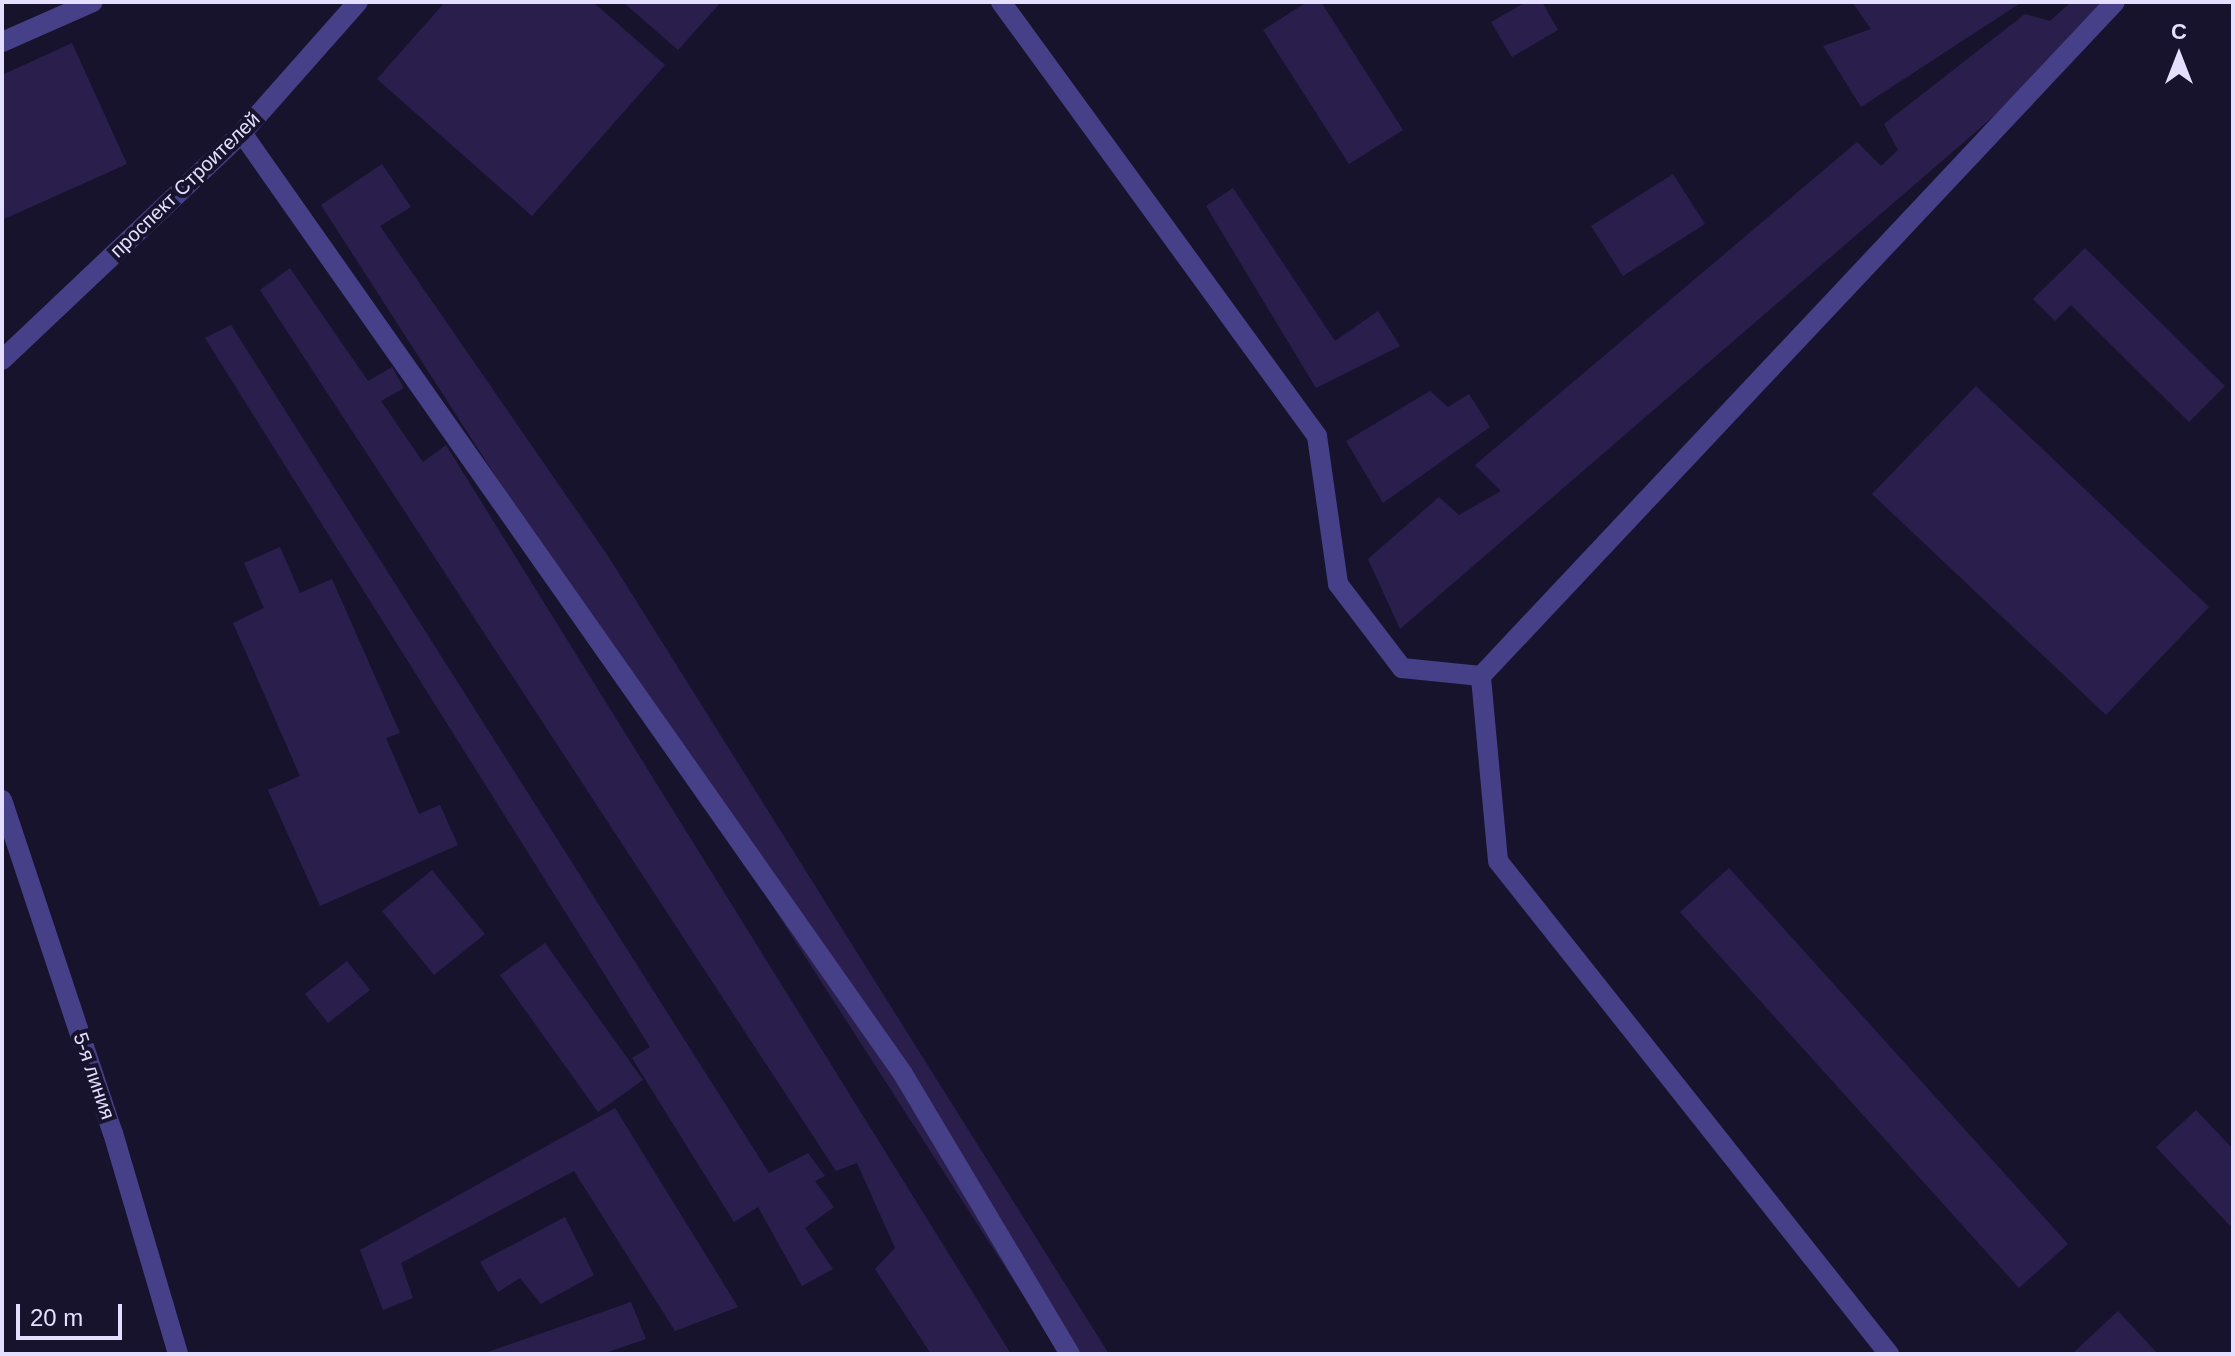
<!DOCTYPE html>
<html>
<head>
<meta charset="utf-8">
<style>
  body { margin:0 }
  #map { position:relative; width:2235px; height:1356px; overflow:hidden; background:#18132c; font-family:Arial,sans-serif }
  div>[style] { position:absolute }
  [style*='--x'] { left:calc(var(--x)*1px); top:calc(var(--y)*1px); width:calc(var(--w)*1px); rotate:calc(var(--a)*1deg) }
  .building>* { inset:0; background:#2a1f4c }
  .minor>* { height:20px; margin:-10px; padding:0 10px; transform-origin:10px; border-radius:10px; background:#464089 }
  span { translate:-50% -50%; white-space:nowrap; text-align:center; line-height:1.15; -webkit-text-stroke:8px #18132c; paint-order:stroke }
  .street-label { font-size:20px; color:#e4dffe }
  .frame { position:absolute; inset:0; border:4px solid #e4dffe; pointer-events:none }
  .north { position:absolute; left:2139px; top:16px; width:80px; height:80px; -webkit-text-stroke:6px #18132c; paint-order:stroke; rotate:0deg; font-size:22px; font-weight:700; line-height:32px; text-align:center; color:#e4dffe }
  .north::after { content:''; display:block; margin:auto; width:28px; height:36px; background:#e4dffe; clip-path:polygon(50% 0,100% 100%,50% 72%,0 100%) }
  .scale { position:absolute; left:16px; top:1304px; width:106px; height:36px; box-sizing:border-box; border:4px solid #e4dffe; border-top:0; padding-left:10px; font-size:24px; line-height:28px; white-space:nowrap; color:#e4dffe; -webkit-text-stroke:6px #18132c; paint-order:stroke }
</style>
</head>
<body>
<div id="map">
  <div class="building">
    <div style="clip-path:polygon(445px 2px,593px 2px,665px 65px,532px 216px,377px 79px)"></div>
    <div style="clip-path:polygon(623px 2px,721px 2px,678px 50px)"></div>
    <div style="clip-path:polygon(1307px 2px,1321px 2px,1403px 130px,1349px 164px,1263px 30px)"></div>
    <div style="clip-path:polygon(1526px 2px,1542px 2px,1558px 30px,1512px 57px,1491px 22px)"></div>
    <div style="clip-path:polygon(1852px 2px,2022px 2px,1861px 107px,1823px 46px,1871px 29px)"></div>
    <div style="clip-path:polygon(2071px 2px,2126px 2px,1400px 629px,1368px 559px,1439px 497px,1459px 515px,1501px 491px,1475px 465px,1857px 142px,1881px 166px,1898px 150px,1884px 124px,2025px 14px,2050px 21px)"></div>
    <div style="clip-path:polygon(72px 43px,127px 164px,2px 220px,2px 75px)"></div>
    <div style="clip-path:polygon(382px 164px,411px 207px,380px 226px,608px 556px,1109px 1354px,1061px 1354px,321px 205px)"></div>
    <div style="clip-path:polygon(1673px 174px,1705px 224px,1623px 276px,1591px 226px)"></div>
    <div style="clip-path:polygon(1233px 188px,1335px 341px,1378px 311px,1400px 346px,1316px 388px,1206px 206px)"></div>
    <div style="clip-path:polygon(2085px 248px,2225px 386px,2189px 422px,2071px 305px,2055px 321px,2033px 299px)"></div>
    <div style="clip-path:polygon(290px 268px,368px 381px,392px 367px,404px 388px,381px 401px,423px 462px,446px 445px,1011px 1354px,931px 1354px,875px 1269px,895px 1248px,857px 1163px,836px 1171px,260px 290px)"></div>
    <div style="clip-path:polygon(231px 325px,769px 1173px,808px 1153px,825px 1176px,815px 1181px,834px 1207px,805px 1228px,833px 1269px,802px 1286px,758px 1207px,734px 1222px,632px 1058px,650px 1047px,205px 338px)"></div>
    <div style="clip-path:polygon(1976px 386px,2209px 607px,2106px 715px,1872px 494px)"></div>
    <div style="clip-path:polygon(1430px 391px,1448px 407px,1469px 394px,1490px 427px,1383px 503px,1346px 441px)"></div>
    <div style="clip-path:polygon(280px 547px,300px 593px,332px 579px,400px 733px,386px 738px,419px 814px,440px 805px,458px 845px,320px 906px,268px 790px,300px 776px,233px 623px,264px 608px,244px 563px)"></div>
    <div style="clip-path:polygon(1729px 868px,2068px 1244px,2019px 1288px,1680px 912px)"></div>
    <div style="clip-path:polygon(432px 870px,485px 934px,434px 975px,382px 911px)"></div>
    <div style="clip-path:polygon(545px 943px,643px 1080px,598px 1112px,500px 975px)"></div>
    <div style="clip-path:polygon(347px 961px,370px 990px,328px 1023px,305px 994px)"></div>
    <div style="clip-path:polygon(615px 1108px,738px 1307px,675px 1331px,574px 1171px,401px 1263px,413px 1298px,383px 1310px,360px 1250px)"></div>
    <div style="clip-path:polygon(2196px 1110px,2233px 1149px,2233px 1229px,2156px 1147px)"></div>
    <div style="clip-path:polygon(565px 1217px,594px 1275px,541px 1304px,520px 1278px,498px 1292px,480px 1262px)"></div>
    <div style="clip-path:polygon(631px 1302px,646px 1339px,602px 1354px,482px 1354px)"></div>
    <div style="clip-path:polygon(2118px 1311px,2158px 1354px,2072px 1354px)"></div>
  </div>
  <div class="minor">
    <div style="--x:1001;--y:2;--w:537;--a:53.94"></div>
    <div style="--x:1317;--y:436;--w:149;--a:81.9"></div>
    <div style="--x:1338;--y:584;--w:106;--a:52.7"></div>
    <div style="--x:1402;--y:668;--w:79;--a:5.8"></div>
    <div style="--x:2;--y:42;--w:99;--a:-23.7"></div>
    <div style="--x:242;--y:133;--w:1150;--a:54.91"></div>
    <div style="--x:903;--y:1074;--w:326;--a:59.2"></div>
    <div style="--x:2;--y:360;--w:330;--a:-43.4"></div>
    <div style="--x:242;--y:133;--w:175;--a:-48.5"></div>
    <div style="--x:2;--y:800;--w:351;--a:71.6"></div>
    <div style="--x:113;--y:1133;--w:230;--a:73.6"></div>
    <div style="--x:1889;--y:1354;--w:629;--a:-128.42"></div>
    <div style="--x:1498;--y:861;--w:186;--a:-95.3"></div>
    <div style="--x:1481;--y:676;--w:925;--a:-46.75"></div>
  </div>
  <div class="street-label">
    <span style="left:185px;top:185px;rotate:-44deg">проспект Строителей</span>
    <span style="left:94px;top:1076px;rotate:71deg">5-я линия</span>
  </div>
  <div class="frame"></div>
  <div class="north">С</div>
  <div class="scale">20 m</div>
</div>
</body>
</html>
